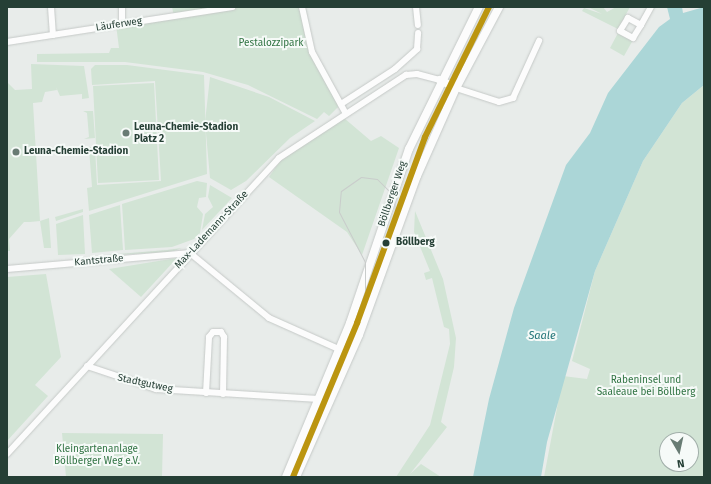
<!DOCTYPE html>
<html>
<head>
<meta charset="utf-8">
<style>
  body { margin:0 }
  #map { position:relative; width:711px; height:484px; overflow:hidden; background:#e8ecea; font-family:"Fira Sans",sans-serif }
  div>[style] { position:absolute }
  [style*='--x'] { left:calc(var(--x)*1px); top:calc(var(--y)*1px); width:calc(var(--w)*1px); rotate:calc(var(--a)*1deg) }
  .green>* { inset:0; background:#d2e4d5 }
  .water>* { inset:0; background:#abd6d7 }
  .roads { filter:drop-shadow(0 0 1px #c5c9c7) drop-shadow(0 0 1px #c5c9c7) }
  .street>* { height:6px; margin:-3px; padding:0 3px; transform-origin:3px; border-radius:3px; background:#fcfcfc }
  .secondary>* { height:8px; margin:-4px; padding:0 4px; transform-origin:4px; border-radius:4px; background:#fcfcfc }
  .tram>* { height:1px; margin:-0.5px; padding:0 0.5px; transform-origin:0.5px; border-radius:0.5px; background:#c9cccb }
  .tram-1>* { height:6px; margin:-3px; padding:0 3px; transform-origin:3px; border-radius:3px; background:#bb9510 }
  .dots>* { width:11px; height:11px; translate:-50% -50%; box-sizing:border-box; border:2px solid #f6faf8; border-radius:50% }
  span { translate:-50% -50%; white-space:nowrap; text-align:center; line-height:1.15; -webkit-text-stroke:4px #f6faf8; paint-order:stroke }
  .street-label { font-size:10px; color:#253f35 }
  .park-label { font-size:10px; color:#317443 }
  .poi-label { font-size:10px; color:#253f35; font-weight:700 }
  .left { translate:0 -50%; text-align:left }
  .stop-label { font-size:10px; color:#253f35; font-weight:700 }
  .water-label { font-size:11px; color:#227578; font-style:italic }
  .frame { position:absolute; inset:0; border:8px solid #253f35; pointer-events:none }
  .north { position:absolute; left:659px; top:432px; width:40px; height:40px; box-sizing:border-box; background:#f6faf8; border:1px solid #a2afaa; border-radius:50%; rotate:171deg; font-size:11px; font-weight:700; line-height:16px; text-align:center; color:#253f35 }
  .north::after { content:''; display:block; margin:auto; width:14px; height:18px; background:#697c74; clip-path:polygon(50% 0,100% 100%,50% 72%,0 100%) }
</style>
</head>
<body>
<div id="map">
  <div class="green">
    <div style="clip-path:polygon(172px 7px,202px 7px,203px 11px,232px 7px,302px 7px,308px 40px,341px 104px,329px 116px,324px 112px,317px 119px,248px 85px,203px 72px,125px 62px,37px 62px,37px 54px,109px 53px,111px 48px,119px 48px,116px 25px,174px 16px)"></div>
    <div style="clip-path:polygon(588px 7px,603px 7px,607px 12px,616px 7px,630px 7px,618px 29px,582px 11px,584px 8px,602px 14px)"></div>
    <div style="clip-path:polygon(618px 33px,633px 40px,624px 56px,610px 48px)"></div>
    <div style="clip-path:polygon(31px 64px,84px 66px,89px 98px,82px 99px,82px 94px,60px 96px,56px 87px,57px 90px,45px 92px,42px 102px,33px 103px,40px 221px,49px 218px,51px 248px,44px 248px,40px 221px,30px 222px,24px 222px,9px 239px,10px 251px,7px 251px,7px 82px,15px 90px,32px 89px)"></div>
    <div style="clip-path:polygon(95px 65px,127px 65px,204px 75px,207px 174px,89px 211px,87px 188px,92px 187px,89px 149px,85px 147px,95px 147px,97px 185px,161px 181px,155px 81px,92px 85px,91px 69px)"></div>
    <div style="clip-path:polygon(210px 77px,269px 97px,315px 121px,290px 138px,246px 181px,231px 190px,210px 178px,205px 122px)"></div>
    <div style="clip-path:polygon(154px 83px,159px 180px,98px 183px,93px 86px)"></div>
    <div style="clip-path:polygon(evenodd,704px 85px,704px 477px,544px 477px,563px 376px,587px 379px,590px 369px,572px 361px,595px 271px,643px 161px,682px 103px,704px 85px,667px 440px,691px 440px,691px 464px,667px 464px,667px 440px)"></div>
    <div style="clip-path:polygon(83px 111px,93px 111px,95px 138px,84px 139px,89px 137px,87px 113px)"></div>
    <div style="clip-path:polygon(344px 118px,371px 141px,381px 136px,399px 148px,362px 255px,347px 232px,269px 177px,280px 161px)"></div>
    <div style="clip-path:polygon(197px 181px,207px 183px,206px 197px,199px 198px,197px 207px,203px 214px,200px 233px,194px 239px,172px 247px,125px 250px,122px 204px)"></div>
    <div style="clip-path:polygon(210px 185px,232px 198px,202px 230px,205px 214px,213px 207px,208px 197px)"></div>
    <div style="clip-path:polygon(235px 200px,236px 200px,197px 242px,196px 241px)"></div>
    <div style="clip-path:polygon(120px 205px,123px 250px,92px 253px,89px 215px)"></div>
    <div style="clip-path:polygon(83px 209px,83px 212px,56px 221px,55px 217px)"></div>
    <div style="clip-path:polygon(415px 211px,443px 279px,456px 338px,454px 367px,441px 422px,447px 427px,410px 474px,421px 464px,441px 477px,396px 477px,430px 425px,450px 344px,449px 329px,444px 327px,432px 278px,426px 280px,424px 273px,430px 271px,414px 232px)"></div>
    <div style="clip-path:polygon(83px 215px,85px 254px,58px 255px,56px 224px)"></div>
    <div style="clip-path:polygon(182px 248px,171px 252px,94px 256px,167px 250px)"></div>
    <div style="clip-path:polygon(177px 258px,141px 297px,109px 269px)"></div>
    <div style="clip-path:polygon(46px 274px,61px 357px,35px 385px,48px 396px,7px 441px,7px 277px)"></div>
    <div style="clip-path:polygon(62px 433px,163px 434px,162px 477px,66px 477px)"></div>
  </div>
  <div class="water">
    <div style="clip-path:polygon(667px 7px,682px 7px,683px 13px,704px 7px,704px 85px,682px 103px,643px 161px,595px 271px,547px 442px,541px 477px,473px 477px,489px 399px,514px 308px,566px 165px,590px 133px,608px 93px,659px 27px,670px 19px)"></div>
  </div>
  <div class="roads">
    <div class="street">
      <div style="--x:51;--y:7;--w:28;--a:86"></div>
      <div style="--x:122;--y:7;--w:17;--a:90"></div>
      <div style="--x:302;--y:7;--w:46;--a:77.5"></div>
      <div style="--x:312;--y:52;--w:68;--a:61.2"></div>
      <div style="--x:416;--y:7;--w:18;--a:84"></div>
      <div style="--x:641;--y:25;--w:15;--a:-152"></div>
      <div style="--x:628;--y:18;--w:15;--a:122"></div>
      <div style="--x:620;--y:31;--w:15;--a:28"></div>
      <div style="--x:633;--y:38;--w:15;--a:-58"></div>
      <div style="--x:641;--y:25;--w:21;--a:-61"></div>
      <div style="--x:7;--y:42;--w:228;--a:-8.8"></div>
      <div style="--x:456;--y:88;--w:45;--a:18"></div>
      <div style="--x:499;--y:102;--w:15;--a:-16"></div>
      <div style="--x:513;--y:98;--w:63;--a:-65.5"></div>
      <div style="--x:341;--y:104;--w:64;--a:-32.9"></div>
      <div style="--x:395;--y:69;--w:30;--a:-42"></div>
      <div style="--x:417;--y:49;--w:16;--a:-86"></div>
      <div style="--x:7;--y:269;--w:184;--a:-5"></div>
      <div style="--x:190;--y:253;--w:102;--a:39.4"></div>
      <div style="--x:269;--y:318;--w:89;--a:24"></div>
      <div style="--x:87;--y:366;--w:73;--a:18.4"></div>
      <div style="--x:156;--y:389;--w:163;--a:3.5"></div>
      <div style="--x:206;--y:393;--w:56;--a:-86.9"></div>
      <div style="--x:209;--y:337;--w:6;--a:-51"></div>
      <div style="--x:213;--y:332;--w:8;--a:0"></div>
      <div style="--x:221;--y:332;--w:6;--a:59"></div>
      <div style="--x:224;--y:337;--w:57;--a:91"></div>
      <div style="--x:7;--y:454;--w:402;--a:-47.4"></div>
      <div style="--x:279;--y:158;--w:152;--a:-33.2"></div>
      <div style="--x:406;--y:75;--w:11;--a:-5"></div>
      <div style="--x:417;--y:74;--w:24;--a:15"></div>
    </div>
    <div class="secondary">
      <div style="--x:440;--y:80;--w:18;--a:27"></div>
      <div style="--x:286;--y:477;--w:167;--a:-67.4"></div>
      <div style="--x:350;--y:323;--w:184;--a:-71.3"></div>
      <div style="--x:409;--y:149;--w:158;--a:-63.8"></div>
      <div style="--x:296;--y:477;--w:155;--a:-66.1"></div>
      <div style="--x:359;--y:335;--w:169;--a:-70"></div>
      <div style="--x:417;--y:176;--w:96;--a:-66.1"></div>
      <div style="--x:456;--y:88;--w:92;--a:-62"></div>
    </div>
  </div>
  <div class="tram">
    <div style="--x:365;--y:291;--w:29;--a:-90"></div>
    <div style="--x:365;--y:262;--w:56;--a:-117.5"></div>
    <div style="--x:339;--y:212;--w:21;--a:-85"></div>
    <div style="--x:341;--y:191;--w:24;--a:-35"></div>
    <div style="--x:361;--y:177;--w:16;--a:7"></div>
    <div style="--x:377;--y:179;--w:24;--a:45"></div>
    <div style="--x:394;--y:196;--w:18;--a:87"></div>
  </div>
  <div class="tram-1">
    <div style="--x:293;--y:477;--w:167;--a:-67.4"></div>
    <div style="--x:357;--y:323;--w:198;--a:-69.9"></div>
    <div style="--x:425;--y:137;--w:145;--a:-63.8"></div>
  </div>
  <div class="dots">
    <div style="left:126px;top:133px;background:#697c74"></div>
    <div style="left:16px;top:152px;background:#697c74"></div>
    <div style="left:386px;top:243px;background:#253f35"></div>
  </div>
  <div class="street-label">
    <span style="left:119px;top:25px;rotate:-9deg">Läuferweg</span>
    <span style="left:393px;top:194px;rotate:-71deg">Böllberger Weg</span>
    <span style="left:212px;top:230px;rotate:-47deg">Max-Lademann-Straße</span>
    <span style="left:99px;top:261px;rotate:-5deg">Kantstraße</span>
    <span style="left:145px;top:384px;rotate:12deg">Stadtgutweg</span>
  </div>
  <div class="park-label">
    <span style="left:271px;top:44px">Pestalozzipark</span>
    <span style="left:646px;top:386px">Rabeninsel und<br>Saaleaue bei Böllberg</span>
    <span style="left:97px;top:455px">Kleingartenanlage<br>Böllberger Weg e.V.</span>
  </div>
  <div class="poi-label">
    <span class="left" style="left:134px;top:133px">Leuna-Chemie-Stadion<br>Platz 2</span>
    <span class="left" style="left:24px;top:152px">Leuna-Chemie-Stadion</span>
  </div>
  <div class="stop-label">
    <span class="left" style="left:396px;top:243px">Böllberg</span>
  </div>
  <div class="water-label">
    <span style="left:542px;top:336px">Saale</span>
  </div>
  <div class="frame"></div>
  <div class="north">N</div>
</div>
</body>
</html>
